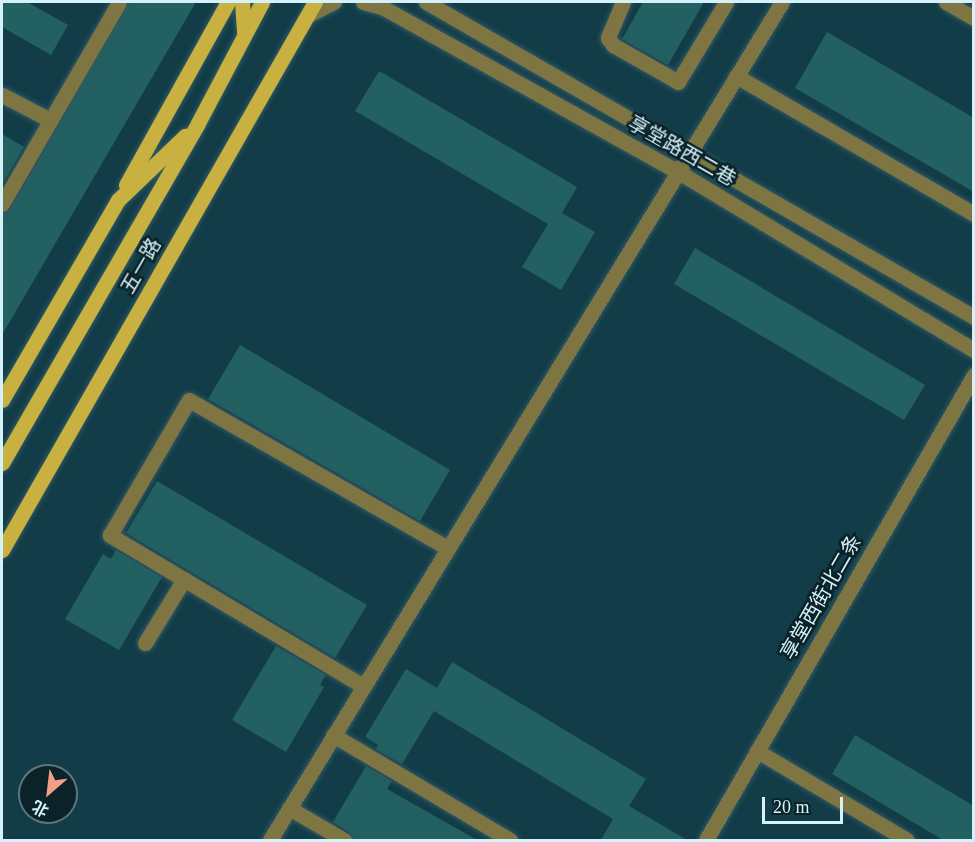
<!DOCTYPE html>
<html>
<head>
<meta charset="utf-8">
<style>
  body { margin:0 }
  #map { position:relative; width:975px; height:842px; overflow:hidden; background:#123d48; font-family:"Times New Roman","Noto Sans SC",serif }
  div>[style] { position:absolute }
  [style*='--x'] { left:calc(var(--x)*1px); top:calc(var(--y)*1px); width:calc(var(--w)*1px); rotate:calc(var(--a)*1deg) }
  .building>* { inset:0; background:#226062 }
  .roads { filter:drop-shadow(0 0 2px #315a64) drop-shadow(0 0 2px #315a64) }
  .minor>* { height:15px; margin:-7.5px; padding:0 7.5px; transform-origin:7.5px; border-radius:7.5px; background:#7f7543 }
  .major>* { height:15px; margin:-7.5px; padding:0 7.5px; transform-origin:7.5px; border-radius:7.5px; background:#c8b141 }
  span { translate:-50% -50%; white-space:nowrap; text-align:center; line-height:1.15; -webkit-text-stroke:5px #0a2228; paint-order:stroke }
  .street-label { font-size:20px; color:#d5f1f9 }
  .frame { position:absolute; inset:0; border:3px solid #d5f1f9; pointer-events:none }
  .north { position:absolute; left:18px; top:764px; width:60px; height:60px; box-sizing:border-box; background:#0a2228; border:2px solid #5b757c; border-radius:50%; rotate:208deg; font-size:16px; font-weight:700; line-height:24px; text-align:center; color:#d5f1f9 }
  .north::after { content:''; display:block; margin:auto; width:21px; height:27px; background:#f39f85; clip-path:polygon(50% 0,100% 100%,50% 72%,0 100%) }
  .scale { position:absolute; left:762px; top:797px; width:81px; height:27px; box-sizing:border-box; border:3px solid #d5f1f9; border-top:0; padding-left:8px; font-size:18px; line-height:21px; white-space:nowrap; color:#d5f1f9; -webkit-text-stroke:4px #0a2228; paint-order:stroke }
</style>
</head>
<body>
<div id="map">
  <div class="building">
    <div style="clip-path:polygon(2px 2px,27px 2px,68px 25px,51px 55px,2px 27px)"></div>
    <div style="clip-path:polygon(129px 2px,196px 2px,2px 335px,2px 214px,10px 209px)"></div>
    <div style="clip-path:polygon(643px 2px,704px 2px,668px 65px,622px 39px)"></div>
    <div style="clip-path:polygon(827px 32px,974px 118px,974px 192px,795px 88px)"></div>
    <div style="clip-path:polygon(379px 71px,577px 187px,562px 213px,595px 232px,561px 290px,522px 267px,548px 224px,355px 111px)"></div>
    <div style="clip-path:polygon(2px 134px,24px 147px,2px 185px)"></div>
    <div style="clip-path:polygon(695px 248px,925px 385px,904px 420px,674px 284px)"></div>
    <div style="clip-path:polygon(240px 345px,450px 470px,420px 521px,208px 399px)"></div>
    <div style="clip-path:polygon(157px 481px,367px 605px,335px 658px,126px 533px)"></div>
    <div style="clip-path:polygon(116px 550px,162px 577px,119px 650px,65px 619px,103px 554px,111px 559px)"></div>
    <div style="clip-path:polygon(276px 646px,326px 675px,320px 685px,324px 687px,286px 752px,232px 720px)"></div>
    <div style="clip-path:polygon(452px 662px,646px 779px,629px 806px,687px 840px,601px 840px,613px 819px,434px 711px,402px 764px,375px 749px,378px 745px,365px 737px,406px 669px,437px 688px)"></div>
    <div style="clip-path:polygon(855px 735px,974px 806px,974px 840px,943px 840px,832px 774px)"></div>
    <div style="clip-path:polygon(366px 766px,392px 781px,387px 789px,477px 840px,354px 840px,349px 832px,333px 822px)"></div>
  </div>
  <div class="roads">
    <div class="minor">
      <div style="--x:363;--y:2;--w:20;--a:15"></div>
      <div style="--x:382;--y:7;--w:338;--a:29.1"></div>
      <div style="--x:677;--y:171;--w:347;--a:31.1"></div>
      <div style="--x:426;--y:2;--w:632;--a:29.89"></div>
      <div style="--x:623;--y:2;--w:39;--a:113"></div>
      <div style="--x:608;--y:38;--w:9;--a:54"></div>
      <div style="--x:613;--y:45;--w:75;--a:29.6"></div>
      <div style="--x:678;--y:82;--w:93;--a:-59"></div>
      <div style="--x:946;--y:2;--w:32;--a:30"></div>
      <div style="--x:308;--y:15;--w:29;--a:-27"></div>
      <div style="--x:736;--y:76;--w:275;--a:30.1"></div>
      <div style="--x:2;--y:95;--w:54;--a:27.5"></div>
      <div style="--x:2;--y:204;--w:233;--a:-59.9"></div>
      <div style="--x:145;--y:643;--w:75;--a:-58.6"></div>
      <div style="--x:363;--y:686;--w:295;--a:-149.2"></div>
      <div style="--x:110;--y:535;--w:156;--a:-59.7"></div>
      <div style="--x:189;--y:400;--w:297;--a:29.8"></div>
      <div style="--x:333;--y:735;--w:206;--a:30.7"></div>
      <div style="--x:757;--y:751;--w:174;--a:30.7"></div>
      <div style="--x:289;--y:808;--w:64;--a:30.2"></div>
      <div style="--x:270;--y:840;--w:982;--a:-58.58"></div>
      <div style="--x:706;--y:840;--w:537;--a:-60.04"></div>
    </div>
    <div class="major">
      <div style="--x:242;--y:2;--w:32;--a:86"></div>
      <div style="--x:126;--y:185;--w:210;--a:-60.9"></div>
      <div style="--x:2;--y:400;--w:231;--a:-59.9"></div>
      <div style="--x:118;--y:200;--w:93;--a:-43.7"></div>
      <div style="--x:2;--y:463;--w:392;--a:-60"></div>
      <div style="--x:198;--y:123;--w:137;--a:-62.1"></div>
      <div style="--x:2;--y:550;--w:631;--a:-60.27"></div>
    </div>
  </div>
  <div class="street-label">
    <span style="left:682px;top:151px;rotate:30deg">享堂路西二巷</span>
    <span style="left:141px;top:266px;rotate:-60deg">五一路</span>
    <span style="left:821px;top:597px;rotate:-60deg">享堂西街北二条</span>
  </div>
  <div class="frame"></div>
  <div class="north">北</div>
  <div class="scale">20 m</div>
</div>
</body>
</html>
